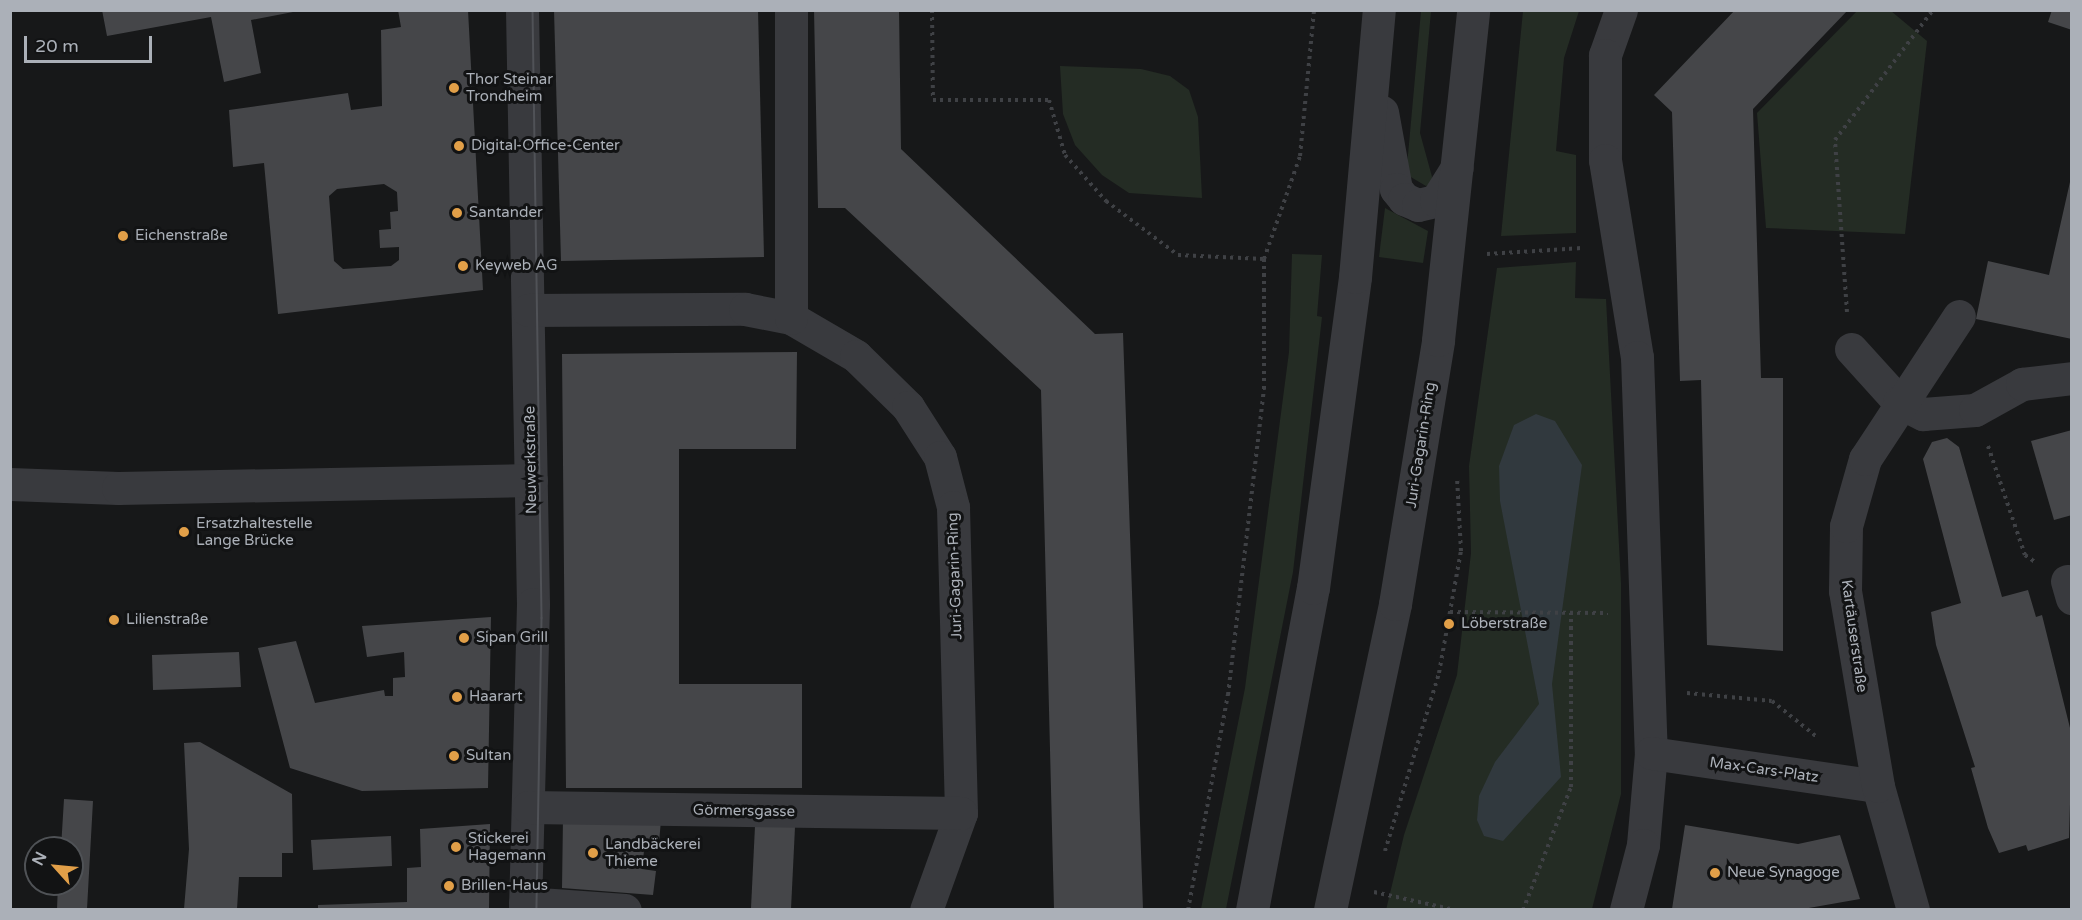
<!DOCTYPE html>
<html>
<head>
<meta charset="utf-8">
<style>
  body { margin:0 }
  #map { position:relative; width:2082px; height:920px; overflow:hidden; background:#171819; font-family:"Varela Round",sans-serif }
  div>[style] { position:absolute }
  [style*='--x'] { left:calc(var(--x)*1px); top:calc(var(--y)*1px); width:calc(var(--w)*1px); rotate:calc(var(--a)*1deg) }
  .green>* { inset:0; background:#242c24 }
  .water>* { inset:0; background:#31393e }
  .building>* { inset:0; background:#454649 }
  .path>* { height:4px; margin-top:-2px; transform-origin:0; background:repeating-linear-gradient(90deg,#3f4145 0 3px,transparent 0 7.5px) }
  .minor>* { height:33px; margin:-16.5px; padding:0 16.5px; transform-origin:16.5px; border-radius:16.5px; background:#393a3e }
  .tram>* { height:1.5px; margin:-0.75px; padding:0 0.75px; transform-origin:0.75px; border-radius:0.75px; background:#505257 }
  .dots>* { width:16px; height:16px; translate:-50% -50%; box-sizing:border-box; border:3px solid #121314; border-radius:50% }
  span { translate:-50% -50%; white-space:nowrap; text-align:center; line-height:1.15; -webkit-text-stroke:6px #121314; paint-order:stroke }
  .poi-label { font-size:15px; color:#abb0b8 }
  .left { translate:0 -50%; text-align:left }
  .street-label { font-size:15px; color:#abb0b8 }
  .frame { position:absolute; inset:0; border:12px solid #abb0b8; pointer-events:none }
  .north { position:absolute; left:24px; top:836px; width:60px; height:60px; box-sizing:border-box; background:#121314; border:2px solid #4f5256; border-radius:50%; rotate:297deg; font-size:16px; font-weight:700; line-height:24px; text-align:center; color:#abb0b8 }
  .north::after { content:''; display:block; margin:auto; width:21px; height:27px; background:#e19f48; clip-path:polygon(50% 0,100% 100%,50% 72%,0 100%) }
  .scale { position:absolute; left:24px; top:36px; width:128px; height:27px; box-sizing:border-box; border:3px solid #abb0b8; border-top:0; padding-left:8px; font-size:18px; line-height:21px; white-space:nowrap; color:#abb0b8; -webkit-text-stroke:4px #121314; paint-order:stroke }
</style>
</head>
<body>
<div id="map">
  <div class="green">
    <div style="clip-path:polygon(1858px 10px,1891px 11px,1927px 41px,1905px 234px,1766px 228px,1757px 113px)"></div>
    <div style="clip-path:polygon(1421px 11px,1431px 11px,1420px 133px,1434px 184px,1426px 186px,1409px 176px,1407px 166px)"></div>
    <div style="clip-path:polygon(1523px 11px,1579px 11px,1564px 58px,1556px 151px,1576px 155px,1576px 233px,1501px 236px)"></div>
    <div style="clip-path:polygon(1060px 66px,1141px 69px,1170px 76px,1189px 90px,1198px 117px,1202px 198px,1129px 193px,1102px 175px,1075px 145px,1063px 114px)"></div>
    <div style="clip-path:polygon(1385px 208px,1428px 231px,1423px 263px,1379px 257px)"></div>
    <div style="clip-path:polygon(1292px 254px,1322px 255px,1317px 316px,1322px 317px,1293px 572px,1226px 909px,1201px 909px,1245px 688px,1289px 352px)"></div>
    <div style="clip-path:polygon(1576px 262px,1575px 298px,1606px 299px,1621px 583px,1621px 794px,1592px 909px,1386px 910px,1404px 835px,1457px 675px,1471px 553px,1469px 466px,1497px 268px)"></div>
  </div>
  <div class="water">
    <div style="clip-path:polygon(1536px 414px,1555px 421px,1582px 465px,1552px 684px,1561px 777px,1503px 841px,1484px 836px,1477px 820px,1479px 796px,1495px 762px,1539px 704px,1500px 501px,1499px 466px,1514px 425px)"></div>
  </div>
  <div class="building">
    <div style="clip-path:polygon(102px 10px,293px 10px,293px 12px,251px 20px,261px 73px,224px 82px,211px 17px,107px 36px)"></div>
    <div style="clip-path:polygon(evenodd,398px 10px,468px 10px,483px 290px,278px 314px,264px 163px,233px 167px,229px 110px,348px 93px,351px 110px,382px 106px,381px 30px,401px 27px,398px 10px,384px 184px,397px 192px,398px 211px,390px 212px,391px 229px,379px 230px,380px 248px,399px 247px,399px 260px,391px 266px,343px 269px,334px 261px,329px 196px,337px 189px,384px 184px)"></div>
    <div style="clip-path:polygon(554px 10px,758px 10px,764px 257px,561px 261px)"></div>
    <div style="clip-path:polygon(814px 10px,899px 10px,901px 149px,1095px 334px,1123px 333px,1143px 909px,1054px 909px,1041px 390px,845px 208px,818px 208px)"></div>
    <div style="clip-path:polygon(1735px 10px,1848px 10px,1753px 109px,1761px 378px,1783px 378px,1783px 651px,1707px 645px,1701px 380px,1680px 381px,1672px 112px,1654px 95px)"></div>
    <div style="clip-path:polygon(2052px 10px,2072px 10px,2072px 30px,2048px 22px)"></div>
    <div style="clip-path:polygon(2072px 173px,2072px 339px,1976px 319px,1988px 261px,2049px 275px)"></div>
    <div style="clip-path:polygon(797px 352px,796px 449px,679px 449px,679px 684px,802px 684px,802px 788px,566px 788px,562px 354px)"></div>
    <div style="clip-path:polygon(2072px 430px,2072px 515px,2054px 520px,2031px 441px)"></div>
    <div style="clip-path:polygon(1947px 438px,1959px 447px,2002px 597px,2028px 590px,2036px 617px,2042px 615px,2072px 736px,2069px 838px,2028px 851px,2026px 845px,1999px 853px,1988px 828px,1971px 768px,1975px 767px,1936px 645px,1931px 612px,1961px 603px,1923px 459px,1932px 442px)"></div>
    <div style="clip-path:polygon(491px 617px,488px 788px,362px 791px,290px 768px,258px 648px,296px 641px,315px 703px,384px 690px,385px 696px,393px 696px,393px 678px,405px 677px,404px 652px,367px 657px,362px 626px)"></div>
    <div style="clip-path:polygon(239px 652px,241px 687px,153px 690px,152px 655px)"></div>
    <div style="clip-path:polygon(200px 742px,292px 794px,293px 853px,282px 853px,282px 877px,239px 877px,237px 909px,184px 909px,189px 849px,184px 743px)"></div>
    <div style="clip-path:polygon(64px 799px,93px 801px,87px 909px,57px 909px,58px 884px,72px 884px,72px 848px,61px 848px)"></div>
    <div style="clip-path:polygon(563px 817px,661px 820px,659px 843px,645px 842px,642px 869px,656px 871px,653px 895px,562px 888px)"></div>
    <div style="clip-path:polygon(490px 824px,489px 909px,318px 909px,318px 905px,407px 902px,407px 868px,421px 867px,420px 829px)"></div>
    <div style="clip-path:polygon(1685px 825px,1798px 844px,1840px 835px,1860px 899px,1803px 909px,1672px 909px)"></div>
    <div style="clip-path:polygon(755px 826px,795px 827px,791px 909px,751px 908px)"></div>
    <div style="clip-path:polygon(391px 836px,392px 866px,313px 870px,311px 840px)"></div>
  </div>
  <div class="path">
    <div style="--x:932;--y:10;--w:90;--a:89.4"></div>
    <div style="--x:933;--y:100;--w:116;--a:0"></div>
    <div style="--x:1049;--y:100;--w:57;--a:73.8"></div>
    <div style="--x:1065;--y:155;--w:62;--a:48.3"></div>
    <div style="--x:1106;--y:201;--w:90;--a:36.9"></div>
    <div style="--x:1178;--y:255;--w:86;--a:2.7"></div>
    <div style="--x:1487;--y:254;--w:95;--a:-3.6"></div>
    <div style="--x:1847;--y:312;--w:172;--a:-94"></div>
    <div style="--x:1835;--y:140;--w:163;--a:-53"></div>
    <div style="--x:1988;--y:446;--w:115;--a:71.3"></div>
    <div style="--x:2025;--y:555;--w:12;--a:35"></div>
    <div style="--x:1450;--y:612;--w:158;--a:0.4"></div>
    <div style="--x:1687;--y:693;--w:85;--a:5.4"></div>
    <div style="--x:1772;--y:701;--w:58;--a:38.7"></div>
    <div style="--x:1385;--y:851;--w:186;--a:-73.1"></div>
    <div style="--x:1439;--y:673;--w:124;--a:-79.8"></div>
    <div style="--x:1461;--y:551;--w:75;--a:-93.1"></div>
    <div style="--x:1374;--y:892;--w:83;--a:12.5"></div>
    <div style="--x:1188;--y:910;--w:219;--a:-79.5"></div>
    <div style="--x:1228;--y:695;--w:308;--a:-83.3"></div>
    <div style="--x:1264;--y:389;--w:130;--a:-90"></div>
    <div style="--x:1264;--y:259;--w:109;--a:-70.7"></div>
    <div style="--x:1300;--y:156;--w:147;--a:-84.5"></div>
    <div style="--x:1523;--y:910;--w:132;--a:-68.7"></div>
    <div style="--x:1571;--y:787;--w:174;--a:-90"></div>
  </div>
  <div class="minor">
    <div style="--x:522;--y:10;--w:594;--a:88.94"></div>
    <div style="--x:533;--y:604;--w:306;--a:91.5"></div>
    <div style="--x:1621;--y:10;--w:48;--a:109.6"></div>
    <div style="--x:1605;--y:55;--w:105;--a:90"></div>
    <div style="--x:1605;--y:160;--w:200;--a:80.8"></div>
    <div style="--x:1637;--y:357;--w:396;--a:88"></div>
    <div style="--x:1651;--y:753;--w:92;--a:95"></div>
    <div style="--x:1643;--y:845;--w:67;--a:104.7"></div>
    <div style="--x:1382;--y:112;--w:78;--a:79.7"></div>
    <div style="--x:1396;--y:189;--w:13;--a:51"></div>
    <div style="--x:1404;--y:199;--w:15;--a:23"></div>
    <div style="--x:1418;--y:205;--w:18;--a:-13"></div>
    <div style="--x:1436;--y:201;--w:39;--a:-58"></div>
    <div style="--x:528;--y:310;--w:217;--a:-0.3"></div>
    <div style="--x:745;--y:309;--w:47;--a:11.1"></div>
    <div style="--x:791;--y:318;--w:75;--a:30.3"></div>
    <div style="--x:856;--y:356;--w:73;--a:44.4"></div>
    <div style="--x:908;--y:407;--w:59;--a:57.4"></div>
    <div style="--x:940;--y:457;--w:52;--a:75.4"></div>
    <div style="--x:953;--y:507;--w:306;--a:88.5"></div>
    <div style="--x:961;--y:813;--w:103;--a:109.8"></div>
    <div style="--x:791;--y:318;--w:308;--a:-90"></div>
    <div style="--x:1851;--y:349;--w:72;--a:47.8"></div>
    <div style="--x:1899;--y:402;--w:27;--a:27"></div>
    <div style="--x:1923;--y:414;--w:52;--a:-4.4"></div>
    <div style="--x:1975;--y:410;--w:54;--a:-29"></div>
    <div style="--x:2022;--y:384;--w:50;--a:-6.8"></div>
    <div style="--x:10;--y:484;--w:108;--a:2.1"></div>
    <div style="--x:118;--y:488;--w:413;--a:-1.1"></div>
    <div style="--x:2067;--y:581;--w:18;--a:74"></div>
    <div style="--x:1651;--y:753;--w:229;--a:8.3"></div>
    <div style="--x:528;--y:807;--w:433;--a:0.8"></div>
    <div style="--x:525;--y:903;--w:100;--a:4"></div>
    <div style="--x:1252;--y:910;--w:328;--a:-79.3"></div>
    <div style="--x:1313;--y:588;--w:314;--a:-82.3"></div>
    <div style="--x:1355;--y:277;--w:268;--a:-84.9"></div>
    <div style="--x:1330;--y:910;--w:313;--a:-78"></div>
    <div style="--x:1395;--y:604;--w:267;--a:-80.7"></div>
    <div style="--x:1438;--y:340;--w:332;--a:-83.9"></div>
    <div style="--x:1913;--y:910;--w:129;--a:-105.8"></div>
    <div style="--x:1878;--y:786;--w:198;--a:-99.6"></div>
    <div style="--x:1845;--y:591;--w:65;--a:-89.1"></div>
    <div style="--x:1846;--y:526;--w:70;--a:-74.2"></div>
    <div style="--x:1865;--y:459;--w:171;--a:-56.7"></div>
  </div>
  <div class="tram">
    <div style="--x:533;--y:10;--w:608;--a:89.15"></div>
    <div style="--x:542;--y:618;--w:292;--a:91"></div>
  </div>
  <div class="dots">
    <div style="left:454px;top:88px;background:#e19f48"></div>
    <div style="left:459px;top:146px;background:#e19f48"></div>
    <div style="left:457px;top:213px;background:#e19f48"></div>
    <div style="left:123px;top:236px;background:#e19f48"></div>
    <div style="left:463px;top:266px;background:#e19f48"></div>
    <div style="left:184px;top:532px;background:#e19f48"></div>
    <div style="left:114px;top:620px;background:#e19f48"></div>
    <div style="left:1449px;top:624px;background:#e19f48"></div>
    <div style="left:464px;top:638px;background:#e19f48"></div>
    <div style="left:457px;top:697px;background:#e19f48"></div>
    <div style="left:454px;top:756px;background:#e19f48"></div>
    <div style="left:456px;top:847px;background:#e19f48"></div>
    <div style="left:593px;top:853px;background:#e19f48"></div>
    <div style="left:1715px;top:873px;background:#e19f48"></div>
    <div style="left:449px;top:886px;background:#e19f48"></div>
  </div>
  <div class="poi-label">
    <span class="left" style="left:466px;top:88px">Thor Steinar<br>Trondheim</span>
    <span class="left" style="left:471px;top:146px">Digital-Office-Center</span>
    <span class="left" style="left:469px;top:213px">Santander</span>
    <span class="left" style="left:135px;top:236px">Eichenstraße</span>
    <span class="left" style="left:475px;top:266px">Keyweb AG</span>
    <span class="left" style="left:196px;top:532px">Ersatzhaltestelle<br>Lange Brücke</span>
    <span class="left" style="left:126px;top:620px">Lilienstraße</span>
    <span class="left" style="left:1461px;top:624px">Löberstraße</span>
    <span class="left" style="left:476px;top:638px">Sipan Grill</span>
    <span class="left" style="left:469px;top:697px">Haarart</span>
    <span class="left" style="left:466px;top:756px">Sultan</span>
    <span class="left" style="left:468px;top:847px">Stickerei<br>Hagemann</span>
    <span class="left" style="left:605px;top:853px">Landbäckerei<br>Thieme</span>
    <span class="left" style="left:1727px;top:873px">Neue Synagoge</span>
    <span class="left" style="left:461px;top:886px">Brillen-Haus</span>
  </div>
  <div class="street-label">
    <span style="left:1421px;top:445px;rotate:-81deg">Juri-Gagarin-Ring</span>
    <span style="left:531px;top:460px;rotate:-91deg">Neuwerkstraße</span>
    <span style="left:955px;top:576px;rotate:-92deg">Juri-Gagarin-Ring</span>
    <span style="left:1854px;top:636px;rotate:82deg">Kartäuserstraße</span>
    <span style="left:1764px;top:770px;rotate:8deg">Max-Cars-Platz</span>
    <span style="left:744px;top:811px;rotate:1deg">Görmersgasse</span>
  </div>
  <div class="frame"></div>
  <div class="north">N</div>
  <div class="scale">20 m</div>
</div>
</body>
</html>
